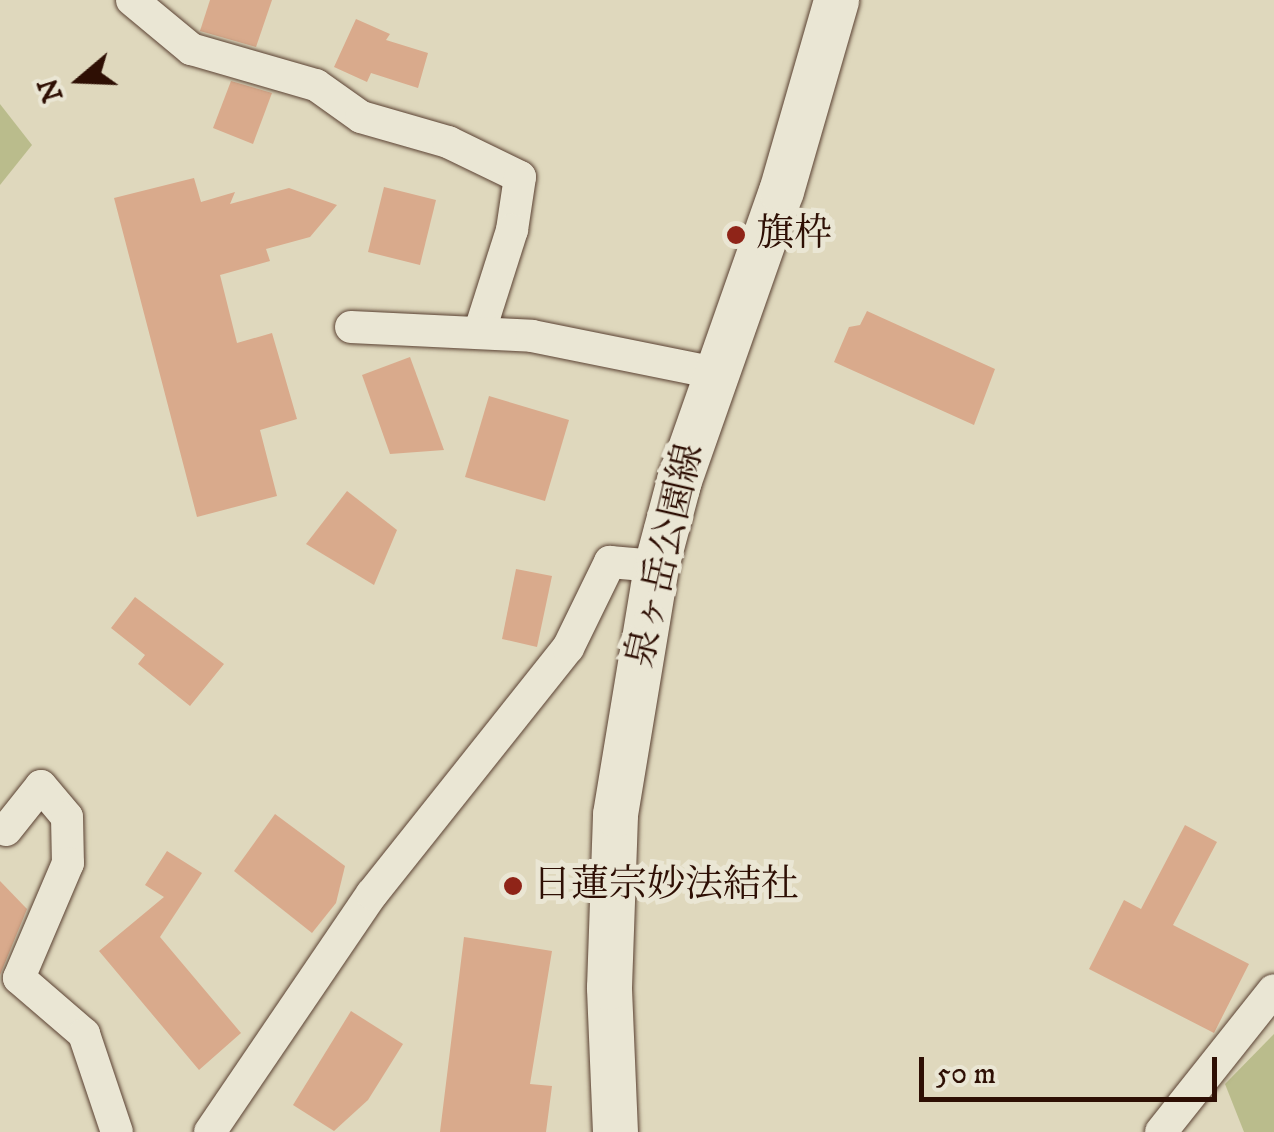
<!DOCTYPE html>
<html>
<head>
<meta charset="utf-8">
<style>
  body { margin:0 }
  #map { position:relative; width:1274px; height:1132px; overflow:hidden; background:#dfd8bd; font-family:"IM FELL DW Pica","Noto Serif JP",serif }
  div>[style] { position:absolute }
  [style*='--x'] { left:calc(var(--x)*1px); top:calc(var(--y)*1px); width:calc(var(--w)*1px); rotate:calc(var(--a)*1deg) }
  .green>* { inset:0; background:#babc8c }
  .building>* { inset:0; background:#d9aa8c }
  .roads { filter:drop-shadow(0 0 2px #5a4132) drop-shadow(0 0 2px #5a4132) }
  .street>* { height:32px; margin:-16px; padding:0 16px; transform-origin:16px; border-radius:16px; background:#eae6d4 }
  .secondary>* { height:45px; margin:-22.5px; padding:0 22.5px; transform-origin:22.5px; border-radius:22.5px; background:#eae6d4 }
  .dots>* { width:28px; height:28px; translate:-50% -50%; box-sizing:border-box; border:5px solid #eae6d4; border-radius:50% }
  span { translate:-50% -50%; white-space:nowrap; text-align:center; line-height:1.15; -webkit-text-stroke:10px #eae6d4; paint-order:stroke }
  .poi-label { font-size:38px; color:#2e0f04 }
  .left { translate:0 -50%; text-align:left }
  .street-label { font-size:38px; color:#2e0f04 }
  .north { position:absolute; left:30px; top:30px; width:100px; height:100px; -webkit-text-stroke:8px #eae6d4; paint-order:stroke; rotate:251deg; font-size:28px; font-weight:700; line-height:40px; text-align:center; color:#2e0f04 }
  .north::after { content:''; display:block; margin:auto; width:35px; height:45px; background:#2e0f04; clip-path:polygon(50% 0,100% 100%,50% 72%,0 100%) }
  .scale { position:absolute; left:919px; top:1057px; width:298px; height:45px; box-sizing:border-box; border:5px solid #2e0f04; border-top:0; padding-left:12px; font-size:30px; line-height:35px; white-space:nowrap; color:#2e0f04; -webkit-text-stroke:8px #eae6d4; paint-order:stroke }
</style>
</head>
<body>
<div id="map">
  <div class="green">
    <div style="clip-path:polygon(0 104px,32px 145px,0 185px)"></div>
    <div style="clip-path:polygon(1274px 1034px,1274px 1132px,1244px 1132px,1225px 1084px)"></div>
  </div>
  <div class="building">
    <div style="clip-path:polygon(210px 0,272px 0,256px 47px,200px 31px)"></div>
    <div style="clip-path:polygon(356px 19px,390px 34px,386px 40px,428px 53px,418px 88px,371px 73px,367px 82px,334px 67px)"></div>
    <div style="clip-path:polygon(231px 81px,272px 93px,253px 144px,213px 128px)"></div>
    <div style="clip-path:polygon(194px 178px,201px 202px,235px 192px,230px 204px,289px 188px,337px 205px,310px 237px,266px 249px,270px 261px,220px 275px,237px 343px,272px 333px,297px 419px,260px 430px,277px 496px,197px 517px,114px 198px)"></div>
    <div style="clip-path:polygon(384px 187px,436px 200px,420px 265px,368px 252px)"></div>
    <div style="clip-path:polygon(867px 311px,995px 369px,974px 425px,834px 362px,849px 327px,860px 325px)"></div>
    <div style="clip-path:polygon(410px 357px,444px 450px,390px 454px,362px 375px)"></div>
    <div style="clip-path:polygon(489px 396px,569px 420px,545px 501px,465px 477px)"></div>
    <div style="clip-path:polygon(347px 491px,397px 530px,374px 585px,306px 544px)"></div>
    <div style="clip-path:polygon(516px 569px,552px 576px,537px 647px,502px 639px)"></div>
    <div style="clip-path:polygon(135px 597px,224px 664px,190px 706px,138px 664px,145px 655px,111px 628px)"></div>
    <div style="clip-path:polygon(275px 814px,345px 866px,336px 903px,312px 933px,234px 871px)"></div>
    <div style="clip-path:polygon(1185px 825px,1217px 842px,1173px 925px,1249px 964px,1214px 1033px,1089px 969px,1124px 900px,1141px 909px)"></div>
    <div style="clip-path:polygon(167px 851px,202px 873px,160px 937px,241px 1033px,199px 1070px,99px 951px,164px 897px,145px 885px)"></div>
    <div style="clip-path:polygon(0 881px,27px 909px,0 975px)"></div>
    <div style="clip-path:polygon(464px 937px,552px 951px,530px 1084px,552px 1086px,546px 1132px,440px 1132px)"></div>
    <div style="clip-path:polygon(351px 1011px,403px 1044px,368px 1100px,334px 1131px,293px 1105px)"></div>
  </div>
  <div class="roads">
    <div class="street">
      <div style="--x:132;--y:0;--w:77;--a:39.7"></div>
      <div style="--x:191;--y:49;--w:130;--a:16.1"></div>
      <div style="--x:316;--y:85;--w:55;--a:35.4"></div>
      <div style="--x:361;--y:117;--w:91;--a:16"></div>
      <div style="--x:448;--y:142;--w:80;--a:25.9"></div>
      <div style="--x:520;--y:177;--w:54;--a:98.6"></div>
      <div style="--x:512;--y:230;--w:105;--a:107.7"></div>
      <div style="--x:351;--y:327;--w:181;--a:2.8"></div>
      <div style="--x:532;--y:336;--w:187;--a:11.4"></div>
      <div style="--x:6;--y:830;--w:56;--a:-51.5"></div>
      <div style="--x:41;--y:786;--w:40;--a:50"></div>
      <div style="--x:67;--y:817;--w:46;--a:88.8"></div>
      <div style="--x:68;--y:863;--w:125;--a:113.1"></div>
      <div style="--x:19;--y:978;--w:86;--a:40.7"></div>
      <div style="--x:84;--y:1034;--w:103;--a:71.4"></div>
      <div style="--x:210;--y:1132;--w:288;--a:-55.8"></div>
      <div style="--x:372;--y:894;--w:315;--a:-51.5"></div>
      <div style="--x:568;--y:648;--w:96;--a:-64"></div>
      <div style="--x:610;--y:562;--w:46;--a:5"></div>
      <div style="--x:1161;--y:1132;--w:181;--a:-51.5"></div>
    </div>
    <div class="secondary">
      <div style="--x:615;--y:1132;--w:145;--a:-92.4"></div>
      <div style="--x:609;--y:987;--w:173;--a:-88"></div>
      <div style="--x:615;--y:814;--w:251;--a:-80.6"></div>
      <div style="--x:656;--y:566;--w:89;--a:-75"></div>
      <div style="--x:679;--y:480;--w:306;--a:-70.6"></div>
      <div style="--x:781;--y:191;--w:199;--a:-73.9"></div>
    </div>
  </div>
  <div class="dots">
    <div style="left:736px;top:235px;background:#8f2418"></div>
    <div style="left:513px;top:886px;background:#8f2418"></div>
  </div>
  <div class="poi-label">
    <span class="left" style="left:756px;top:235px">旗枠</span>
    <span class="left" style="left:533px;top:886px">日蓮宗妙法結社</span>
  </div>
  <div class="street-label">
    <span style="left:666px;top:556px;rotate:-77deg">泉ヶ岳公園線</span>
  </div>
  <div class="north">N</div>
  <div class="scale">50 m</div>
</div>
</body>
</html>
